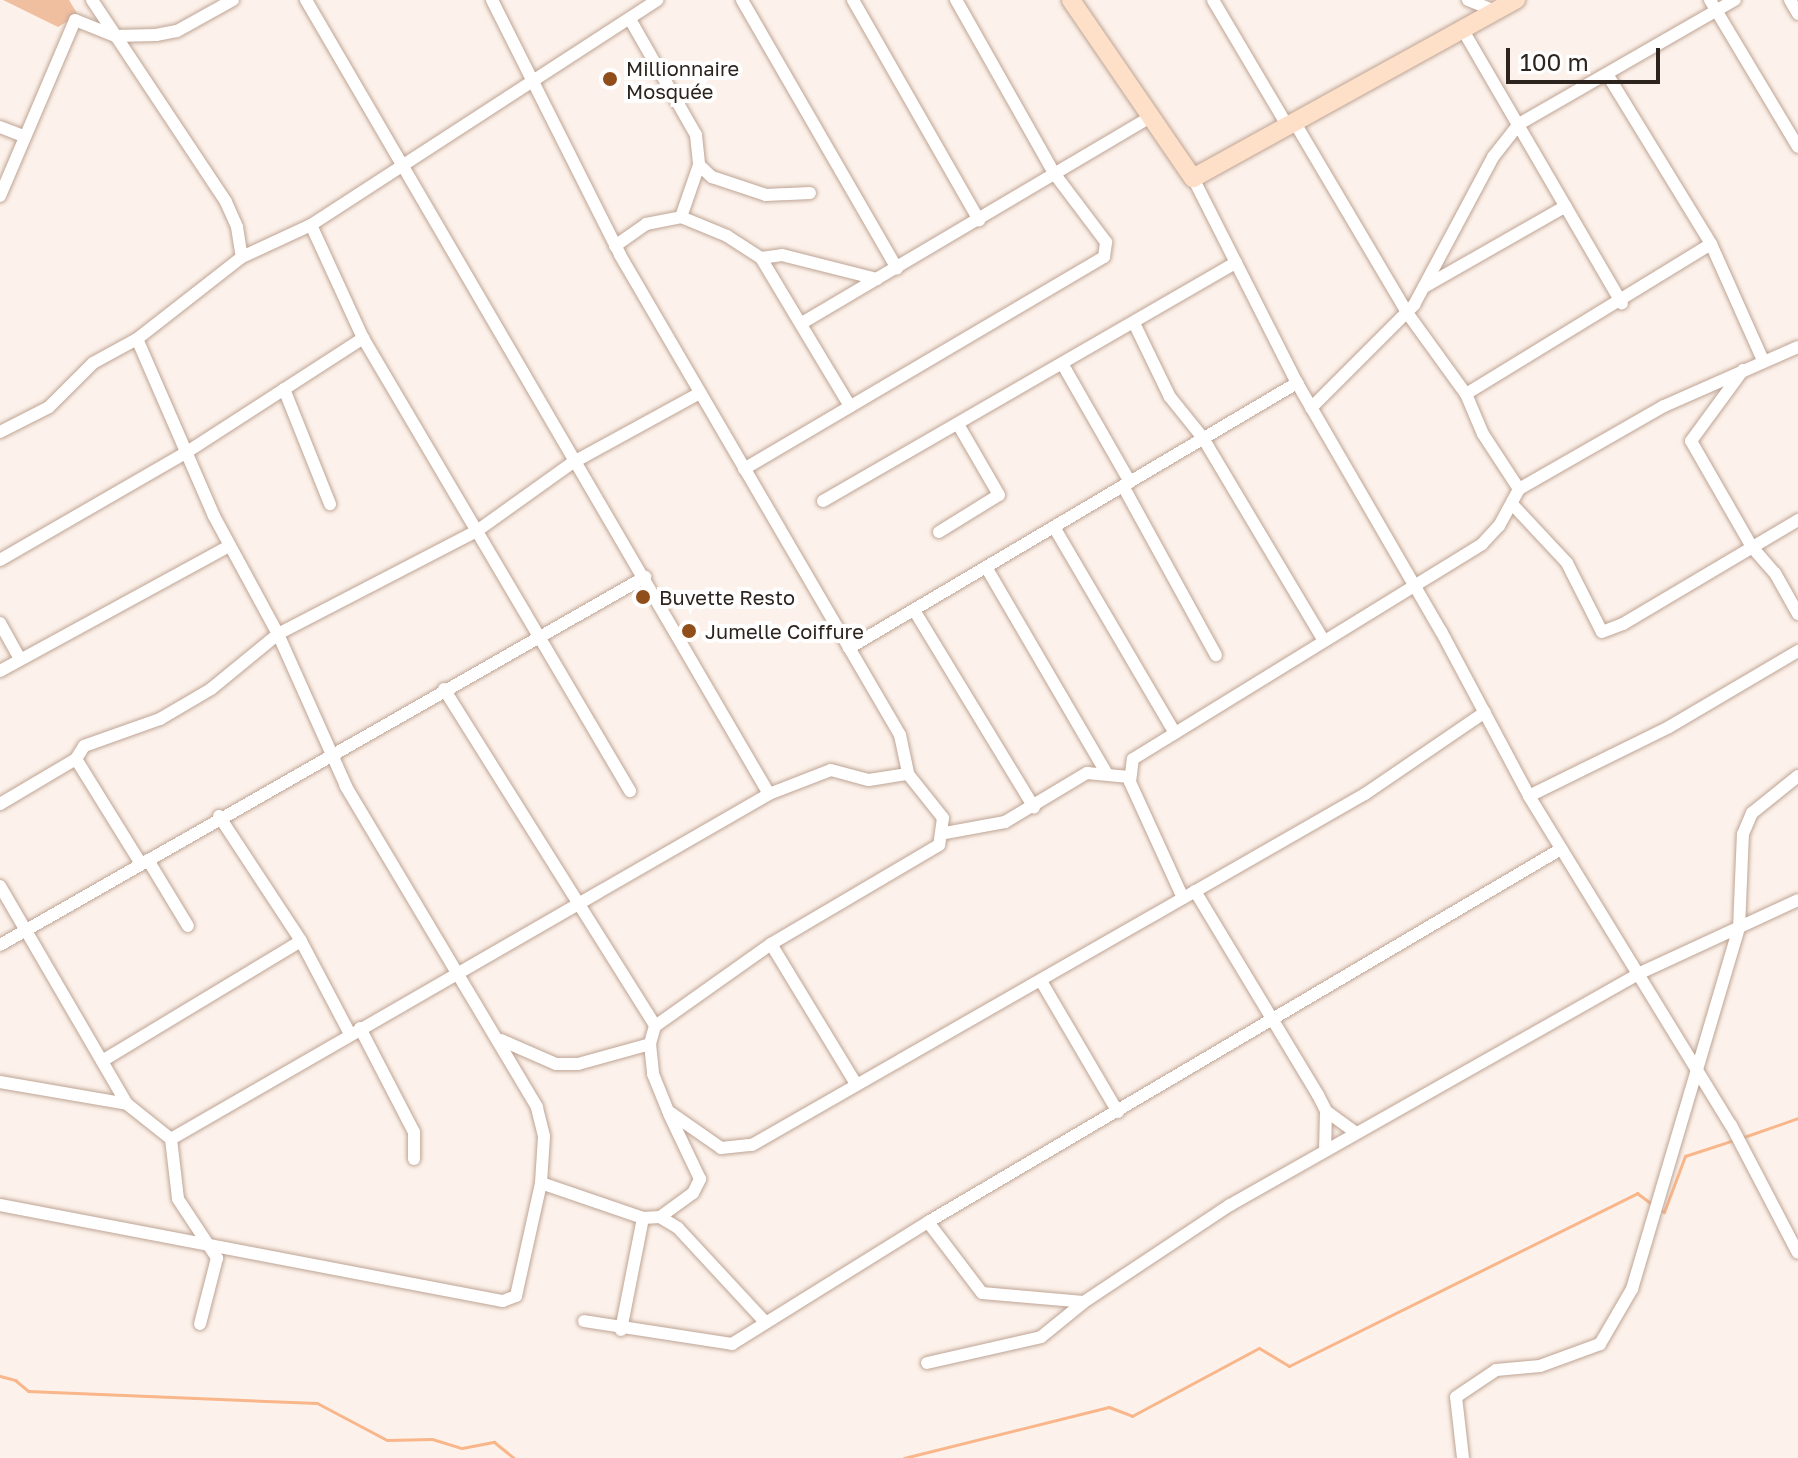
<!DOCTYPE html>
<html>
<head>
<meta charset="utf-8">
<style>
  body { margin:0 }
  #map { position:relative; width:1798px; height:1458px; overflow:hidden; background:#fdf2eb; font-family:"Golos Text",sans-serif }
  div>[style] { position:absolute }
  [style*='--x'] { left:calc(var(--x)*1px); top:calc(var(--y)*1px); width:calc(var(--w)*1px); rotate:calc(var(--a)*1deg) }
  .green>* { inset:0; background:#f0bfa0 }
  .stream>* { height:3px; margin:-1.5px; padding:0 1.5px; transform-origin:1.5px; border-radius:1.5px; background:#f8b68a }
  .roads { filter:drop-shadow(0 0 2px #bea494) drop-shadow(0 0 2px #bea494) }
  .street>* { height:12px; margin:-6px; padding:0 6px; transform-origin:6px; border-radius:6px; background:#fff }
  .secondary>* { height:18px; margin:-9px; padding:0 9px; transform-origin:9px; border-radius:9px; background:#fedfc7 }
  .dots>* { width:22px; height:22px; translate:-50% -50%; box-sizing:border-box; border:4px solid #fff; border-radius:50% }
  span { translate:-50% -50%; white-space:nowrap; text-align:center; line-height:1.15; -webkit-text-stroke:8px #fff; paint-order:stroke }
  .poi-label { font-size:20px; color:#2e241e }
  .left { translate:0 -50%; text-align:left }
  .scale { position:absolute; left:1506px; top:48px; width:154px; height:36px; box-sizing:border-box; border:4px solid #2e241e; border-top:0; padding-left:10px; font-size:24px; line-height:28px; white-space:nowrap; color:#2e241e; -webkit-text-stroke:6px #fff; paint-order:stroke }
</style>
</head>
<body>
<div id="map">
  <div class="green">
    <div style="clip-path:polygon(3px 0,69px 0,78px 15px,58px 27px)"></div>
  </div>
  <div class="stream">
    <div style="--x:1741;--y:1138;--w:60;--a:-19.3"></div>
    <div style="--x:1659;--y:1209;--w:6;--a:31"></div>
    <div style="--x:1664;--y:1212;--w:60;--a:-69.4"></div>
    <div style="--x:1685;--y:1156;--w:52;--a:-18.1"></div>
    <div style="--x:0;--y:1376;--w:16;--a:15"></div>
    <div style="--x:15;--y:1380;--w:17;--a:40"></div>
    <div style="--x:28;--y:1391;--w:289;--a:2.4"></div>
    <div style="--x:317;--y:1403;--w:79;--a:27.9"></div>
    <div style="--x:387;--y:1440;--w:45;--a:-1.3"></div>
    <div style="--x:432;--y:1439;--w:31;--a:17"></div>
    <div style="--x:462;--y:1448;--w:33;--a:-11"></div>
    <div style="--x:494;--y:1442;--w:26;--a:39"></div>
    <div style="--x:904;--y:1458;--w:211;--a:-14"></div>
    <div style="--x:1109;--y:1407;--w:25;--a:21"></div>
    <div style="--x:1132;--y:1416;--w:144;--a:-28.2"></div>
    <div style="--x:1259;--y:1348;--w:35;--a:31"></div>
    <div style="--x:1289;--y:1366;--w:389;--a:-26.4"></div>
    <div style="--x:1637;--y:1193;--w:20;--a:37"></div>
  </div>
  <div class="roads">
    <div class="street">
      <div style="--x:92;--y:0;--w:242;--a:56.4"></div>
      <div style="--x:226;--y:202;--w:27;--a:66"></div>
      <div style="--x:237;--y:227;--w:30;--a:81"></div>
      <div style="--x:306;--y:0;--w:919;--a:59.75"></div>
      <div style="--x:492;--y:0;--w:285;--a:63.3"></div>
      <div style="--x:620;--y:255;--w:556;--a:59.74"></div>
      <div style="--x:900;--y:735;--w:40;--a:78"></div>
      <div style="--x:742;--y:0;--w:310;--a:60"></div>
      <div style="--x:853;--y:0;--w:254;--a:60.2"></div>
      <div style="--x:1213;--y:0;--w:147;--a:59.4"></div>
      <div style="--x:1468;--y:0;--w:32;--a:22"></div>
      <div style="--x:1710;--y:0;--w:171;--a:59.1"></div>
      <div style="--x:1790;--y:0;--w:16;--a:60"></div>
      <div style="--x:631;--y:21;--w:131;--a:60.3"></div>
      <div style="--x:696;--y:135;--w:30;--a:84"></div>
      <div style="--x:699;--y:165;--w:55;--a:109.1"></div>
      <div style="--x:1464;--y:32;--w:314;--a:59.8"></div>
      <div style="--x:1607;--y:74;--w:199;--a:58.5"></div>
      <div style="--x:1711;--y:244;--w:127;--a:65.9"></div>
      <div style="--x:1295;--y:123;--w:222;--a:59.4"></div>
      <div style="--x:1408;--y:314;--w:99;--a:54.1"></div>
      <div style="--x:1466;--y:394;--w:43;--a:67"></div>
      <div style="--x:1483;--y:434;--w:66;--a:56.8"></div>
      <div style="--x:0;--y:127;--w:26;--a:21"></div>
      <div style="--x:699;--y:165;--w:18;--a:43"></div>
      <div style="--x:712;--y:177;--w:57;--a:18.4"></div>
      <div style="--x:766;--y:195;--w:44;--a:-2.6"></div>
      <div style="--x:1193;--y:178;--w:230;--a:63.1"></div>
      <div style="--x:1297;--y:383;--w:287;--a:59.9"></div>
      <div style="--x:1441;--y:631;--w:187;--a:61.9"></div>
      <div style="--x:1529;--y:796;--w:386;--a:58.5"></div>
      <div style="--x:1731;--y:1125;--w:144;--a:62.4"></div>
      <div style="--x:0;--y:196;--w:191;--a:-66.9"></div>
      <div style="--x:75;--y:20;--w:43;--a:21.8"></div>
      <div style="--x:115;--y:36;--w:41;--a:-1.4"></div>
      <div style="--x:156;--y:35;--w:21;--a:-11"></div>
      <div style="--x:177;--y:31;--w:64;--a:-29"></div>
      <div style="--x:311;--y:225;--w:124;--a:65.3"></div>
      <div style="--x:363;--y:338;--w:526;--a:59.48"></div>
      <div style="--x:615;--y:246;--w:38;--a:-35"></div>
      <div style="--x:646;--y:224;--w:36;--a:-11"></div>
      <div style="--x:681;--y:217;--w:50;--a:22.4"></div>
      <div style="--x:727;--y:236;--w:40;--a:32.9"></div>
      <div style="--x:761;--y:258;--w:173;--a:59"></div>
      <div style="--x:761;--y:258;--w:21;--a:-8"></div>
      <div style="--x:782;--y:255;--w:98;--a:14.2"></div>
      <div style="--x:1424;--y:287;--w:163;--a:-29.7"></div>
      <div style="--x:802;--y:323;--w:402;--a:-30.6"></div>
      <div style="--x:1134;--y:323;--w:82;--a:64.1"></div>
      <div style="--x:1170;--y:397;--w:53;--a:51.2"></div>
      <div style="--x:1203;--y:438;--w:236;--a:59.2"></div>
      <div style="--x:1063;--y:365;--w:135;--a:60.2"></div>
      <div style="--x:1743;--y:370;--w:88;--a:126.2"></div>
      <div style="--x:1691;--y:441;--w:122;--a:60.1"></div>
      <div style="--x:1752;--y:547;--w:35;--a:49"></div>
      <div style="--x:1775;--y:573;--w:47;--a:60.7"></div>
      <div style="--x:284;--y:389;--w:124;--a:68.2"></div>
      <div style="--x:1466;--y:394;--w:287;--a:-31.5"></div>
      <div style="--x:1311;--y:408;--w:146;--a:-45"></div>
      <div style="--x:1414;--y:305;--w:168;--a:-61.9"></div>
      <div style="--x:1493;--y:157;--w:42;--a:-51.8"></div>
      <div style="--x:1519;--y:124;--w:249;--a:-29.9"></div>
      <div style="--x:0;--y:432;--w:55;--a:-27"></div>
      <div style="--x:49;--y:407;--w:62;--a:-45"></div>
      <div style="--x:93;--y:363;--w:50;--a:-28.6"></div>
      <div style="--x:744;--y:469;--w:418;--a:-30.5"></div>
      <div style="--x:1104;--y:257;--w:15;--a:-82"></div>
      <div style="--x:1106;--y:242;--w:86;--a:-127"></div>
      <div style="--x:1054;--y:173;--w:199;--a:-119.5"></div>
      <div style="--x:1123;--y:486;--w:193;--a:61.2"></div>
      <div style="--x:823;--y:501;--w:477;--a:-30"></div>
      <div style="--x:1513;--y:505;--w:79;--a:47"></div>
      <div style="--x:1567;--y:563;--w:77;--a:63.1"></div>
      <div style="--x:1602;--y:632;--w:22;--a:-21"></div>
      <div style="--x:1623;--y:624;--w:204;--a:-30.7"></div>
      <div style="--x:1054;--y:527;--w:239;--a:59.6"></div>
      <div style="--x:939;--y:532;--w:70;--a:-31.7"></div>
      <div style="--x:999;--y:495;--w:80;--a:-120.1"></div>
      <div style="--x:0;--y:560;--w:216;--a:-30"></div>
      <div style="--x:187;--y:452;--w:210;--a:-32.9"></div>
      <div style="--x:986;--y:567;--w:238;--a:59.7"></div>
      <div style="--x:914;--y:610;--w:231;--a:58.7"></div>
      <div style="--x:0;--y:623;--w:41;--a:60.9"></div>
      <div style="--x:849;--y:648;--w:521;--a:-30.61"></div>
      <div style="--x:0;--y:671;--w:261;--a:-28.6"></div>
      <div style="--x:444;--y:689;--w:398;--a:57.9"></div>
      <div style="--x:76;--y:759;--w:123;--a:58.2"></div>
      <div style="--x:1529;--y:796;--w:156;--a:-26.2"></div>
      <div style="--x:1669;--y:727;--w:150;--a:-30.5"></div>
      <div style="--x:0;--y:804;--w:88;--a:-30.6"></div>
      <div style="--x:76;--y:759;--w:15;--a:-58"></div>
      <div style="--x:84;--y:746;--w:81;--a:-19.6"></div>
      <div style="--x:160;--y:719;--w:59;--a:-30.5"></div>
      <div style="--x:211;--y:689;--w:87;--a:-39.4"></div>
      <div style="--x:278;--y:634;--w:224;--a:-27.4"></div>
      <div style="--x:477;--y:531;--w:117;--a:-35.6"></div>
      <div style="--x:572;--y:463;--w:146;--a:-28.7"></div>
      <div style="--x:219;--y:816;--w:149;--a:56.7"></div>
      <div style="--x:301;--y:941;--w:105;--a:62.2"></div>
      <div style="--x:945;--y:833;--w:61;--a:-10.4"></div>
      <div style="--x:1005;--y:822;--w:96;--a:-30.9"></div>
      <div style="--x:1087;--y:773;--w:42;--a:5.4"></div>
      <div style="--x:148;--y:860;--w:77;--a:58.8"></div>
      <div style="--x:0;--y:886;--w:252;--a:59.8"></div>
      <div style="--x:127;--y:1104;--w:56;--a:38.5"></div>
      <div style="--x:1195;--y:891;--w:238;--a:58.9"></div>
      <div style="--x:1318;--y:1095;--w:18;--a:63"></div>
      <div style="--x:1326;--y:1111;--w:40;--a:91.4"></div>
      <div style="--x:1183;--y:898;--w:128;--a:-114.6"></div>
      <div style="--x:1130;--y:782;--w:23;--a:-83"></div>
      <div style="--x:1133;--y:759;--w:410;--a:-31.6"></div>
      <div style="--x:1482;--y:544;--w:25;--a:-47"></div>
      <div style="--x:1499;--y:526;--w:42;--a:-61.6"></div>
      <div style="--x:1519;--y:489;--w:167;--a:-29.8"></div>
      <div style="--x:1664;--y:406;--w:146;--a:-23.8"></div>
      <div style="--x:771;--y:944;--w:164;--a:58.7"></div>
      <div style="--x:0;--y:945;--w:743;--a:-29.71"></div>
      <div style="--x:1041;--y:981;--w:152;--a:59.6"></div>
      <div style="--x:360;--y:1028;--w:117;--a:62.6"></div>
      <div style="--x:414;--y:1132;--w:27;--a:90"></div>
      <div style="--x:501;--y:1040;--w:60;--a:23.6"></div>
      <div style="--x:556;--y:1064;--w:22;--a:0"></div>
      <div style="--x:578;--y:1064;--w:75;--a:-15.5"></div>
      <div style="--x:102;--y:1061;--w:232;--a:-31.1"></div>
      <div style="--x:0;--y:1082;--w:129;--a:9.8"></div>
      <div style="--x:1326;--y:1111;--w:37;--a:36"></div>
      <div style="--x:171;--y:1139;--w:690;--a:-29.98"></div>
      <div style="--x:769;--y:794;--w:66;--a:-21.2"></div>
      <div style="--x:831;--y:770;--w:39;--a:15"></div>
      <div style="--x:869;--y:780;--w:39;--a:-9"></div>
      <div style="--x:908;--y:774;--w:56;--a:51.5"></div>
      <div style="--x:943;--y:818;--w:27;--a:98"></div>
      <div style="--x:939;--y:845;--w:195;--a:149.5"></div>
      <div style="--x:771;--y:944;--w:142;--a:144.7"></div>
      <div style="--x:655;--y:1026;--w:19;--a:106"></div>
      <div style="--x:650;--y:1044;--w:30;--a:84"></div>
      <div style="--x:653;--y:1074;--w:40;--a:68"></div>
      <div style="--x:668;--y:1111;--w:65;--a:34.9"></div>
      <div style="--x:721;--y:1148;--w:31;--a:-6"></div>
      <div style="--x:752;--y:1145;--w:706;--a:-29.8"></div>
      <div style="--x:1365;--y:794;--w:145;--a:-34.3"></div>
      <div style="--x:171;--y:1139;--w:60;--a:83.3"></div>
      <div style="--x:178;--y:1199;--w:71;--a:56.5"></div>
      <div style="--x:217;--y:1258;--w:68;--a:104.4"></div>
      <div style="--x:541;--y:1183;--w:108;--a:18.9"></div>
      <div style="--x:643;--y:1218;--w:17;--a:-3"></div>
      <div style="--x:660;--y:1217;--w:21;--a:31"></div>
      <div style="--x:678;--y:1228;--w:127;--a:47.2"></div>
      <div style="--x:0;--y:1205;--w:512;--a:10.81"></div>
      <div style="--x:503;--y:1301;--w:14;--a:-21"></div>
      <div style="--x:516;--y:1296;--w:116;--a:-77.5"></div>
      <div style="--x:541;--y:1183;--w:47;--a:-86.3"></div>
      <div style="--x:544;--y:1136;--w:30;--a:-104"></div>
      <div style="--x:537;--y:1107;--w:374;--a:-120.8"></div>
      <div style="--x:346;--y:786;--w:167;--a:-114.1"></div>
      <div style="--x:278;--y:634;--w:134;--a:-118.5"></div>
      <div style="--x:214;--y:516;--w:193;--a:-113.5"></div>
      <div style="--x:137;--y:339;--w:133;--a:-38"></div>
      <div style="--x:242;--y:257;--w:76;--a:-24.9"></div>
      <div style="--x:311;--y:225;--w:413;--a:-33"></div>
      <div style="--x:660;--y:1217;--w:41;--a:-36"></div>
      <div style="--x:693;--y:1193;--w:16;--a:-63"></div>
      <div style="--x:700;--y:1179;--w:72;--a:-115.5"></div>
      <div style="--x:928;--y:1222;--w:89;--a:52.7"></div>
      <div style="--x:982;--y:1293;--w:102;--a:5"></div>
      <div style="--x:584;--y:1321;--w:150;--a:8.8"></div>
      <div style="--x:732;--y:1344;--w:231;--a:-31.9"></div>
      <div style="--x:928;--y:1222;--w:735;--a:-30.51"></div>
      <div style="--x:621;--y:1330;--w:114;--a:-78.9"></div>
      <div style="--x:927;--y:1363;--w:117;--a:-12.8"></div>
      <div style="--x:1041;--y:1337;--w:55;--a:-39.1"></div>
      <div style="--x:1084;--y:1302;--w:175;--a:-33.6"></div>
      <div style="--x:1230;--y:1205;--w:469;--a:-29.5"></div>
      <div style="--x:1638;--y:974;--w:176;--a:-24.8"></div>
      <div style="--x:1463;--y:1458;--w:61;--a:-96.5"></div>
      <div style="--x:1456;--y:1397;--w:48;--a:-34"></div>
      <div style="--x:1496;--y:1370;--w:44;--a:-5.2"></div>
      <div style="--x:1540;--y:1366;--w:64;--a:-20.1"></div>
      <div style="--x:1600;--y:1344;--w:64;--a:-59.8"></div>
      <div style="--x:1632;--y:1289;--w:377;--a:-73.5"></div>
      <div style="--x:1739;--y:928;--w:94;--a:-87.6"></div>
      <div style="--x:1743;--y:834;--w:23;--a:-67"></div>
      <div style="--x:1752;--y:813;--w:59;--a:-38.8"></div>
    </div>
    <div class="secondary">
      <div style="--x:1071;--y:0;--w:216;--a:55.6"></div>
      <div style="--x:1193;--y:178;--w:369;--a:-28.9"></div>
    </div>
  </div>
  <div class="dots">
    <div style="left:610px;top:79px;background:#904e1b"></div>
    <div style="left:643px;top:597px;background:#904e1b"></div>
    <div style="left:689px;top:631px;background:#904e1b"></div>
  </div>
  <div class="poi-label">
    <span class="left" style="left:626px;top:80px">Millionnaire<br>Mosquée</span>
    <span class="left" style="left:659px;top:597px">Buvette Resto</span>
    <span class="left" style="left:705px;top:631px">Jumelle Coiffure</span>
  </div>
  <div class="scale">100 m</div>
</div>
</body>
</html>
